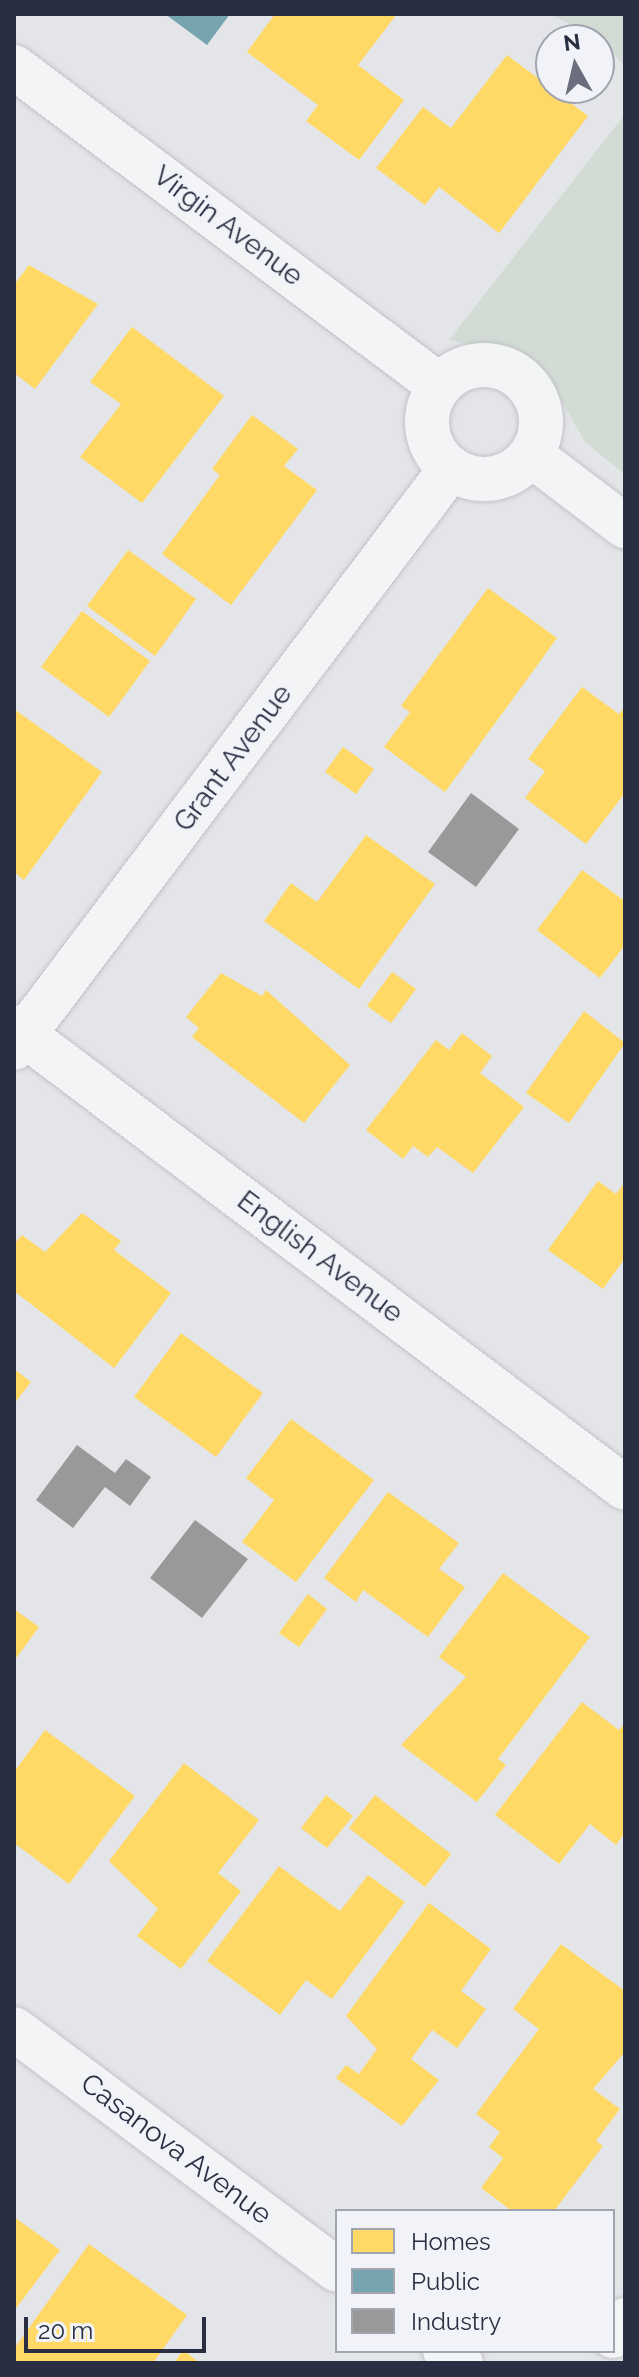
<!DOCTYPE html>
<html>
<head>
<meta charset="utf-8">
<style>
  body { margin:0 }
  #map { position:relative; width:639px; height:2377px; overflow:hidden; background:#e4e5e9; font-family:Raleway,sans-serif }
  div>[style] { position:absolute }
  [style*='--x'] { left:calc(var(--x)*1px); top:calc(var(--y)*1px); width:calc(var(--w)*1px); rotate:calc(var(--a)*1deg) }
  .green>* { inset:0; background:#d2dcd5 }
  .homes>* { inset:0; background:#ffd966 }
  .public>* { inset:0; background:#76a5af }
  .industry>* { inset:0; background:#999 }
  .roads { filter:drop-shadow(0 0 2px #c2c3c7) drop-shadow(0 0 2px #c2c3c7) }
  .street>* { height:44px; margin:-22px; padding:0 22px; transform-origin:22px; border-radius:22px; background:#f3f4f6 }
  .street>.ring { margin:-22px; padding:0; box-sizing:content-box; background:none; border:44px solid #f3f4f6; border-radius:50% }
  span { translate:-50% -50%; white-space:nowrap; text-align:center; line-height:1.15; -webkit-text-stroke:8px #f2f3f8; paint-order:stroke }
  .street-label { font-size:28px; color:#2a2e42 }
  .frame { position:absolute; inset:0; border:16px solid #2a2e42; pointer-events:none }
  .legend { position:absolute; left:335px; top:2209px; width:280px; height:144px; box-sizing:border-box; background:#f2f3f8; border:2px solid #a2a4af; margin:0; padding:10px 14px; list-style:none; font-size:24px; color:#2a2e42 }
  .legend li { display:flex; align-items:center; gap:16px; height:40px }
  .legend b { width:40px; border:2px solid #a2a4af }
  .north { position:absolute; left:535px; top:24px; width:80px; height:80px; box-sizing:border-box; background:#f2f3f8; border:2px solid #a2a4af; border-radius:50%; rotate:352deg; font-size:22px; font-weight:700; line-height:32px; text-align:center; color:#2a2e42 }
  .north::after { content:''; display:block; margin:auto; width:28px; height:36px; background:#6b6e7c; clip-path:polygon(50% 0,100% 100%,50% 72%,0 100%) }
  .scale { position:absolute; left:24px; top:2317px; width:182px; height:36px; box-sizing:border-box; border:4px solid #2a2e42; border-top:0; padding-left:10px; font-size:24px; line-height:28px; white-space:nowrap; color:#2a2e42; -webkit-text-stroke:6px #f2f3f8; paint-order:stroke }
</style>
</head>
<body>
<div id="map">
  <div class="green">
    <div style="clip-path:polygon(550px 14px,625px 14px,625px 66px,599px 40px)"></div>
    <div style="clip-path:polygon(625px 114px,625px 475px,585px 442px,544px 371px,516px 355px,449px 340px)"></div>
  </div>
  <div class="homes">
    <div style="clip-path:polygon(275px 14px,397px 14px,358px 65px,404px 100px,359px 160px,306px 121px,318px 105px,247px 52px)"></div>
    <div style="clip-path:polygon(507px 55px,588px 116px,499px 233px,439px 187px,425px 205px,376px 168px,423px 107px,451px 128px)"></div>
    <div style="clip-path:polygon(29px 265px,98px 304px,35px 389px,14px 373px,14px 285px)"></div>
    <div style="clip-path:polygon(132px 327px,224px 396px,142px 503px,80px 457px,121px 404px,90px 382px)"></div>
    <div style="clip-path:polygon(252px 415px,298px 449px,284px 466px,317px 490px,231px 605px,162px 554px,220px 475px,212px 469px)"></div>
    <div style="clip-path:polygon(128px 550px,196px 599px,155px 656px,87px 606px)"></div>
    <div style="clip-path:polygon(488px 588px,557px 638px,445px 792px,384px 747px,410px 712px,401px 706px)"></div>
    <div style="clip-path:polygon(82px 611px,150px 661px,109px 717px,41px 667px)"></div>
    <div style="clip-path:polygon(582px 687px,619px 714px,625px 707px,625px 793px,586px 844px,525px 798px,545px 771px,528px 759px)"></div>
    <div style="clip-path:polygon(14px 709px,102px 772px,24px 880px,14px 872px)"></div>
    <div style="clip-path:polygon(343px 747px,374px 769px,356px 794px,325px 772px)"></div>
    <div style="clip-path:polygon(366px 835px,435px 884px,359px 989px,264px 921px,291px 883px,317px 902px)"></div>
    <div style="clip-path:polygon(582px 870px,625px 901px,625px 945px,600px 978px,537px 930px)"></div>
    <div style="clip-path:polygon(392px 972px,416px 989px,391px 1023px,367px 1006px)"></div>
    <div style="clip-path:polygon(221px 973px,262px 996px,266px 990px,350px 1065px,304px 1123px,192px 1037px,199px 1028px,186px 1017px)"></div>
    <div style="clip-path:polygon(584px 1011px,625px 1043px,569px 1123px,526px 1093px)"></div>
    <div style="clip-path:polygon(462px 1033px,492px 1056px,480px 1073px,524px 1107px,473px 1173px,437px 1147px,428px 1157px,413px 1146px,403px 1159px,366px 1130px,436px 1040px,449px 1050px)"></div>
    <div style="clip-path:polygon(598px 1181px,616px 1194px,625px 1182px,625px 1258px,603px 1289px,548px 1250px)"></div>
    <div style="clip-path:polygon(82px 1213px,121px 1241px,114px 1250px,171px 1293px,114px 1368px,14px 1291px,14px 1244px,22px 1235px,45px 1252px)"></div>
    <div style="clip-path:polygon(181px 1333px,263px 1393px,216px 1457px,134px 1397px)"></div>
    <div style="clip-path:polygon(14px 1369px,31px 1382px,14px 1404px)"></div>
    <div style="clip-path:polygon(291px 1419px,374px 1480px,296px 1582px,242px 1542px,274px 1500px,246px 1478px)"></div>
    <div style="clip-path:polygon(388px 1492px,459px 1543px,439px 1569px,465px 1587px,428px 1637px,363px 1590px,356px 1602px,324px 1578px)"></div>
    <div style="clip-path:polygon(503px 1573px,590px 1637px,498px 1759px,506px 1765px,477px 1802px,401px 1745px,466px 1677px,439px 1657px)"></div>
    <div style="clip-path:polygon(308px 1594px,327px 1609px,299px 1647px,279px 1633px)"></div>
    <div style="clip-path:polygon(14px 1609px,39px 1627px,14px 1661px)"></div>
    <div style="clip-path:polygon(582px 1702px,619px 1730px,625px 1723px,625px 1833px,616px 1845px,590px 1824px,559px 1864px,495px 1815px)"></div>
    <div style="clip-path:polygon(45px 1730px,135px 1796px,69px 1884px,14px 1843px,14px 1772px)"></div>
    <div style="clip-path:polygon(184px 1763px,259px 1820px,218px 1873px,241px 1891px,181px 1969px,137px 1936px,158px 1909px,109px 1861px)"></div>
    <div style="clip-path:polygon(326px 1795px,353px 1816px,327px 1848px,301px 1828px)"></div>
    <div style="clip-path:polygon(375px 1795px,451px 1854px,425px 1887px,349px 1828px)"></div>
    <div style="clip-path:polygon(279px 1866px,340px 1911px,368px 1875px,405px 1902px,332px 1999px,306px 1980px,280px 2015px,207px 1961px)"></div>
    <div style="clip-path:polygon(429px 1903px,491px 1949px,461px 1991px,486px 2009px,457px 2048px,432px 2030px,411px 2059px,439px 2080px,402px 2126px,336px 2078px,346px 2065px,359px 2074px,377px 2049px,346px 2016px)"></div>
    <div style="clip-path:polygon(561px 1944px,625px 1991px,625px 2052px,593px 2089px,620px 2109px,596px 2141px,603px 2146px,554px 2211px,512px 2211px,481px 2188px,503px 2158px,489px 2147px,500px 2132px,476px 2114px,539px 2029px,513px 2009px)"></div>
    <div style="clip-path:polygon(14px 2217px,60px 2250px,14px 2311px)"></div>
    <div style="clip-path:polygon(89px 2244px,187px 2315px,153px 2363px,14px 2363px,14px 2349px)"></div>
    <div style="clip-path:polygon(183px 2350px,200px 2363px,174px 2363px)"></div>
  </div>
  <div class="public">
    <div style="clip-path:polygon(165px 14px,230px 14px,207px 45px)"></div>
  </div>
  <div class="industry">
    <div style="clip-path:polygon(471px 793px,519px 829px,476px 887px,428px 852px)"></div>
    <div style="clip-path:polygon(77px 1445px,115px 1473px,126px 1459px,151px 1477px,130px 1506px,105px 1487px,73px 1528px,36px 1500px)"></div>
    <div style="clip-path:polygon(195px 1520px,248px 1559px,202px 1618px,150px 1578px)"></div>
  </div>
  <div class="roads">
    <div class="street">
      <div style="--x:14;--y:67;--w:532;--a:36.83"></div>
      <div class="ring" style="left:427px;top:365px;width:70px;height:70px"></div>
      <div style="--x:531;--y:455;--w:118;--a:37.1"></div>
      <div style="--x:14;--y:1027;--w:765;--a:37.03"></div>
      <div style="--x:14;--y:1048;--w:726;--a:-53"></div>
      <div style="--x:14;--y:2029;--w:403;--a:36.7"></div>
      <div style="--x:613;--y:2336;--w:20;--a:-53"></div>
      <div style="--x:445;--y:2351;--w:20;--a:37"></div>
    </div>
  </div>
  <div class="street-label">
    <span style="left:228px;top:226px;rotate:37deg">Virgin Avenue</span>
    <span style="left:233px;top:758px;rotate:-53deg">Grant Avenue</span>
    <span style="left:320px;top:1257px;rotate:37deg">English Avenue</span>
    <span style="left:176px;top:2149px;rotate:37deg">Casanova Avenue</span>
  </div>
  <div class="frame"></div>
  <ul class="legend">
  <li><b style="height:22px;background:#ffd966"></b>Homes</li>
  <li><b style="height:22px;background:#76a5af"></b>Public</li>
  <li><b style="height:22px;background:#999"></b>Industry</li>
  </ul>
  <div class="north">N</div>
  <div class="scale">20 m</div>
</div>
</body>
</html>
